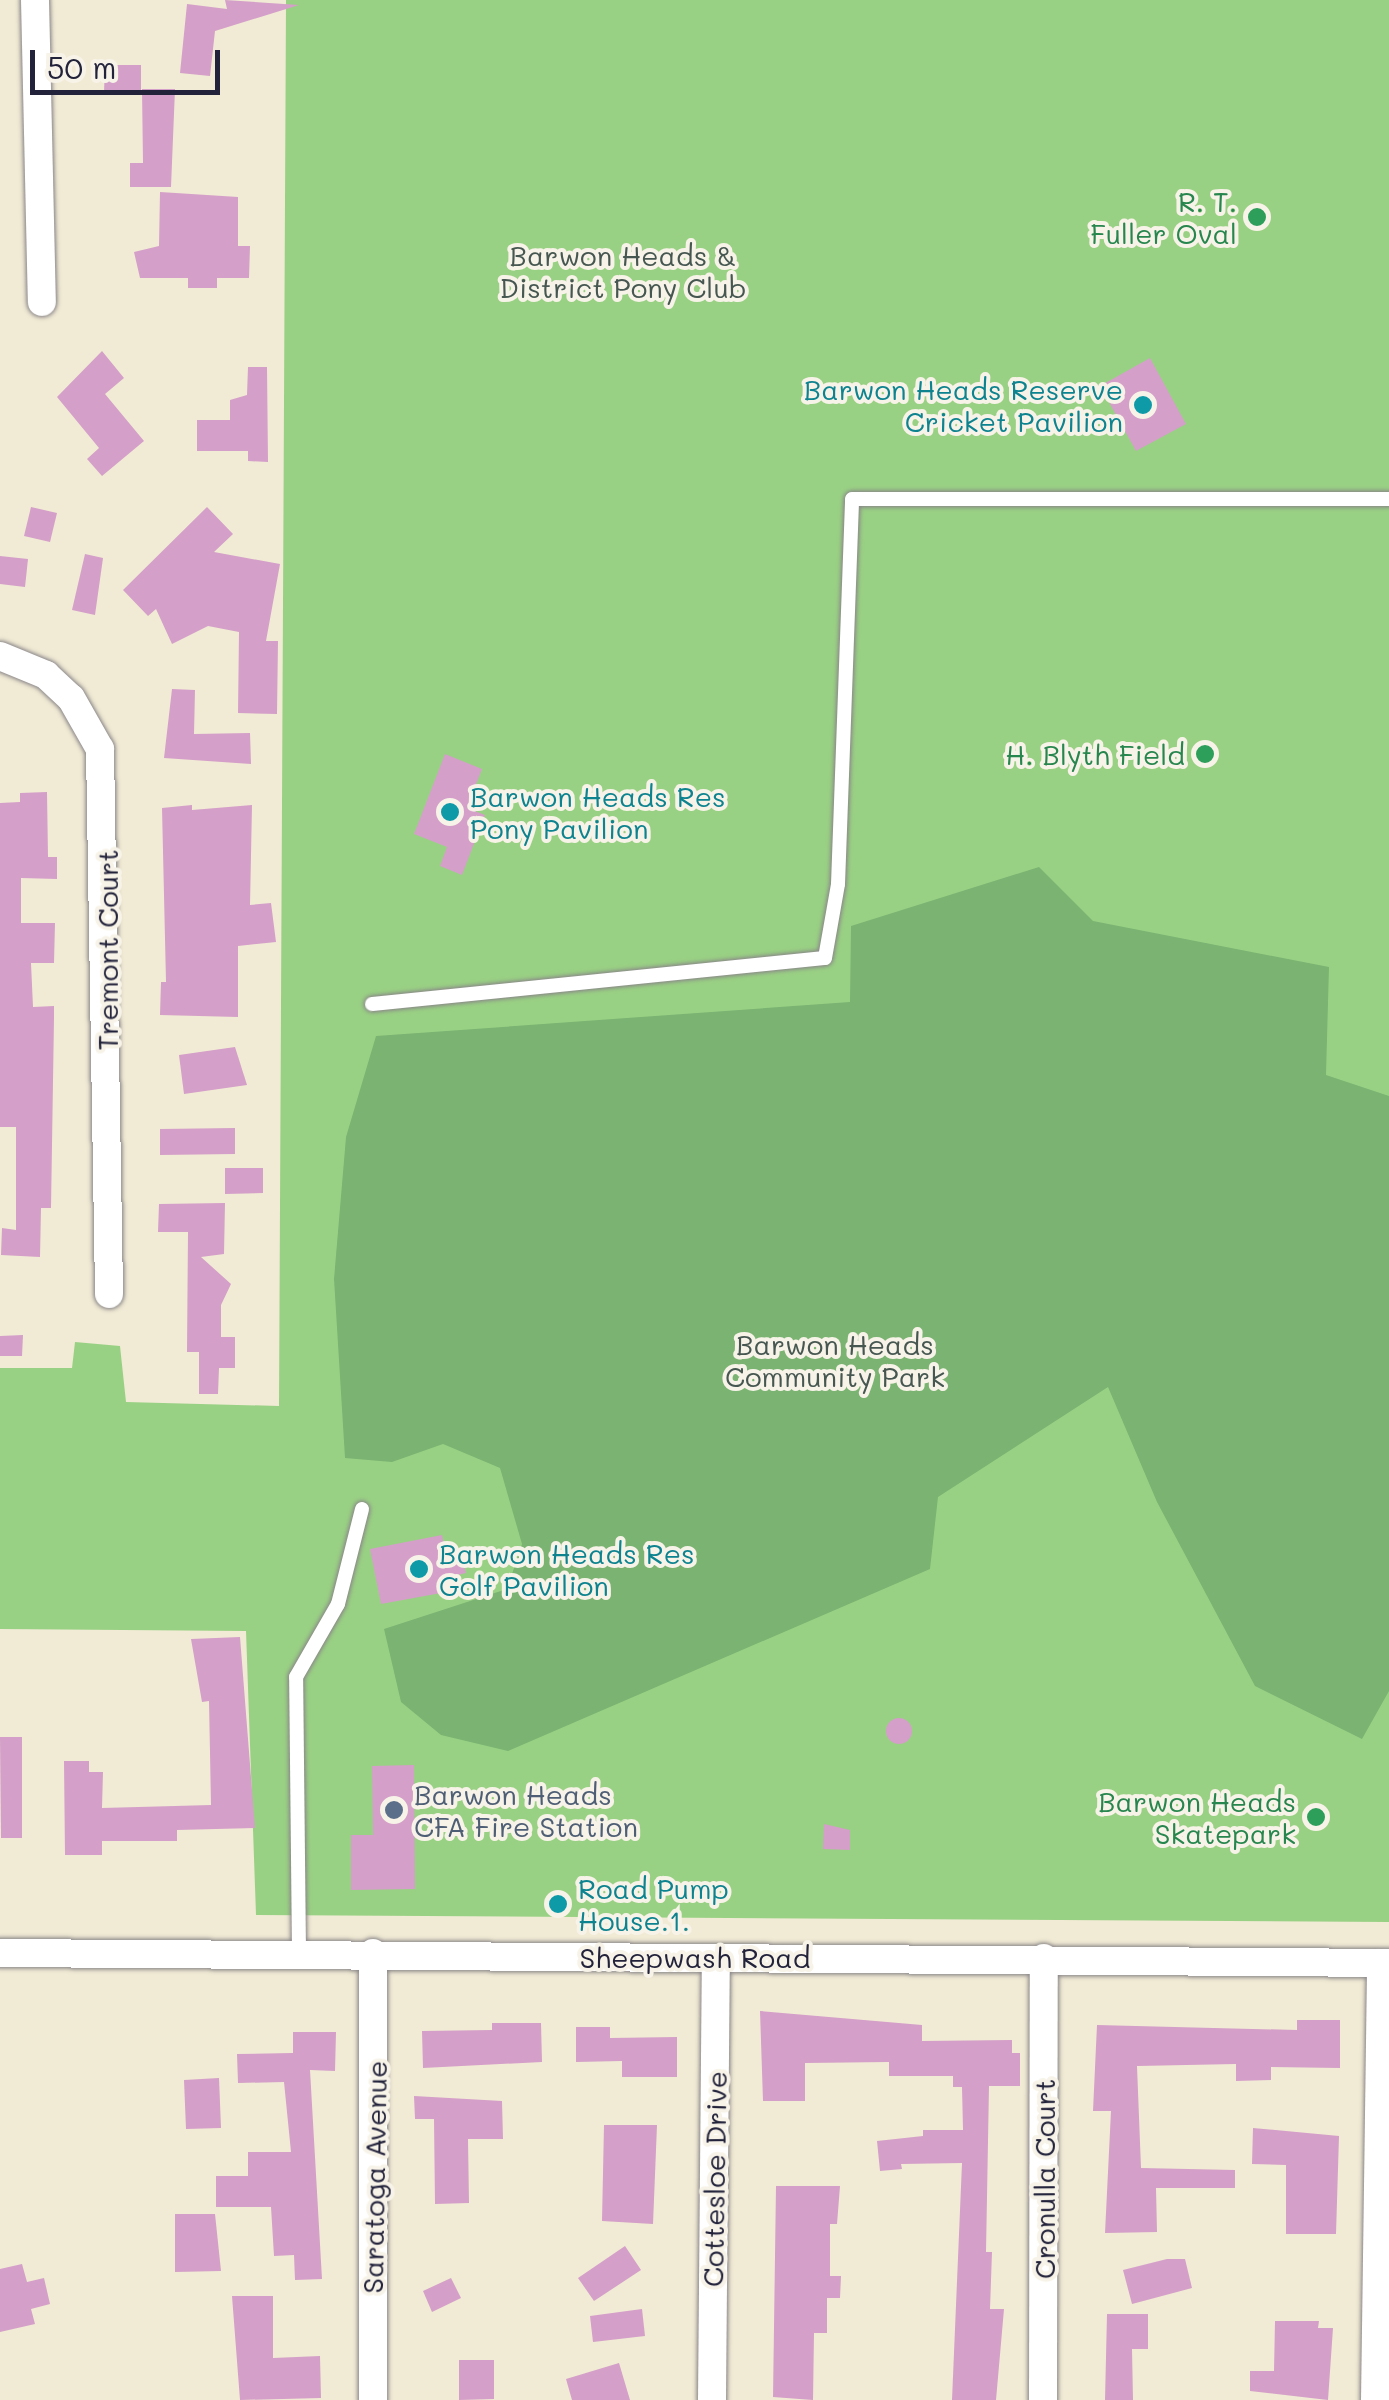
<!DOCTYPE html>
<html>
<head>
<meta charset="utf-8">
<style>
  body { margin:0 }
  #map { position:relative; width:1389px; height:2400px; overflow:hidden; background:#f1ebd5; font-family:Mali,sans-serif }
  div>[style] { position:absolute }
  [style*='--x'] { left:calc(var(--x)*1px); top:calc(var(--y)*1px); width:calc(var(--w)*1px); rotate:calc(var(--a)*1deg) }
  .green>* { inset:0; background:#99d184 }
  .forest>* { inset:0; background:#7ab372 }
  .building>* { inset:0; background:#d49fc8 }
  .round { border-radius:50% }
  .roads { filter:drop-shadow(0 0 2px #8a8688) drop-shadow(0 0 2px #8a8688) }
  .lane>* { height:14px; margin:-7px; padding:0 7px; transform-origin:7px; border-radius:7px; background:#fff }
  .street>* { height:28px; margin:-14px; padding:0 14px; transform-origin:14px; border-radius:14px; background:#fff }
  .dots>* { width:28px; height:28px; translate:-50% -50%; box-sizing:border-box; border:5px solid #f7f3e8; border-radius:50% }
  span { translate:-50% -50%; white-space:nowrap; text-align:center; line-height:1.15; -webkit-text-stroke:8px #f7f3e8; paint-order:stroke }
  .leisure-label { font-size:28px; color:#27864d }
  .right { translate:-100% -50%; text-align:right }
  .park-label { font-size:28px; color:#465751 }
  .culture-label { font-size:28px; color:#0d838f }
  .left { translate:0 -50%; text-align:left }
  .street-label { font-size:28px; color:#22223b }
  .service-label { font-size:28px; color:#4e5e75 }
  .scale { position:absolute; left:30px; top:50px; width:190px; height:45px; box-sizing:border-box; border:5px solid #22223b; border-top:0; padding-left:12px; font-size:30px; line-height:35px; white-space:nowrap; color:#22223b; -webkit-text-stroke:8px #f7f3e8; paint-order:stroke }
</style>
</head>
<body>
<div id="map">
  <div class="green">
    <div style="clip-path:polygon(286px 0,1389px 0,1389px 1922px,256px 1915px,246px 1631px,0 1629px,0 1368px,72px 1368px,75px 1342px,120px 1346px,126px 1402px,279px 1406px)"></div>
  </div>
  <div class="forest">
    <div style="clip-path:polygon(1039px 867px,1093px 921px,1329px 967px,1326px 1075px,1389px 1096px,1389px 1691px,1362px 1739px,1255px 1686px,1157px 1502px,1108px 1387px,938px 1497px,930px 1569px,508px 1751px,441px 1735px,401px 1702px,384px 1629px,507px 1589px,522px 1544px,500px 1468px,443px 1444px,392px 1462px,345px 1458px,334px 1279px,346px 1137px,376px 1036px,850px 1002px,851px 926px)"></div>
  </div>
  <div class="building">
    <div style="clip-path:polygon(225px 0,299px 5px,215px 31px,210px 76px,180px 73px,187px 4px,227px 9px)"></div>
    <div style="clip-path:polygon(105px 65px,141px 65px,141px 94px,104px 93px)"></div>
    <div style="clip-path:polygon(142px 89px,175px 89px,171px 187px,130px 187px,130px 163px,143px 163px)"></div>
    <div style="clip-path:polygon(160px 192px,238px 197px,238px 246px,250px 246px,249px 278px,217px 278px,217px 288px,188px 288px,188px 278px,140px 278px,134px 252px,159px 246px)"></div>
    <div style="clip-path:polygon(102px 351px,124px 378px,105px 394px,144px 441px,102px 476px,87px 459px,99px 448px,57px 397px)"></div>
    <div style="clip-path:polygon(1150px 358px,1186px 424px,1136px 451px,1100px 386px)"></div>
    <div style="clip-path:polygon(248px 367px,267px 367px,268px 462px,248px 461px,248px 451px,197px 451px,197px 420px,230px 420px,230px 400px,247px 395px)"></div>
    <div style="clip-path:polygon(31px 507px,57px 513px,50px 542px,24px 536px)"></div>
    <div style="clip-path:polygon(207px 507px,233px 534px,214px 552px,280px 564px,266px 641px,278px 641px,277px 714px,238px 713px,239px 632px,208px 626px,172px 644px,156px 609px,148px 616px,123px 590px)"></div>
    <div style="clip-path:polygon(85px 554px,103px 558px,95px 615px,72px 610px)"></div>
    <div style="clip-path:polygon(0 556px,28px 559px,25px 587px,0 584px)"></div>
    <div style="clip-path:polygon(172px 689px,195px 690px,194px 734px,250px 733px,251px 764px,164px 758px)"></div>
    <div style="clip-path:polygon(445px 754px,482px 769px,467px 808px,485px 815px,462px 875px,440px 866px,447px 847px,414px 834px)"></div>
    <div style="clip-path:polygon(47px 792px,48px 857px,57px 857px,57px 879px,21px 878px,21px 923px,55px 923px,54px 963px,31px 963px,33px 1007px,54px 1006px,54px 1018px,51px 1208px,41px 1208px,40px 1257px,1px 1255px,2px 1228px,16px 1230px,16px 1127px,0 1127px,0 803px,20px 802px,20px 793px)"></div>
    <div style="clip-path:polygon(192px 805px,192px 810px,252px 805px,250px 905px,271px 903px,276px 942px,238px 946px,238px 1017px,160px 1015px,161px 982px,166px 982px,162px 808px)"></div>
    <div style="clip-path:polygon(235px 1047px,247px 1085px,184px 1094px,179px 1055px)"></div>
    <div style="clip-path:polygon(235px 1128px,235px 1154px,160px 1155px,160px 1129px)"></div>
    <div style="clip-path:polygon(225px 1168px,263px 1168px,263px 1193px,225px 1194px)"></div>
    <div style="clip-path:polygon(225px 1203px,224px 1254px,201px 1257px,231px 1284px,221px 1305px,221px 1337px,235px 1337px,235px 1368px,219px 1368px,218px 1394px,199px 1394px,199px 1352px,187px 1352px,188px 1232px,158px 1232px,159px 1204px)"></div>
    <div style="clip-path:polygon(23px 1335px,22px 1356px,0 1356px,0 1336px)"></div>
    <div style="clip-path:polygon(442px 1535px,446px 1554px,461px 1551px,466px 1573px,449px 1577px,452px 1591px,381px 1604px,370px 1549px)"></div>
    <div style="clip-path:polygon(240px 1637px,255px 1828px,177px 1830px,177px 1841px,102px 1841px,102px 1855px,65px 1855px,64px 1761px,89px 1761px,89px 1772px,103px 1772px,102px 1808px,211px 1805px,209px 1701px,202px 1702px,191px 1639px)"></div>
    <div class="round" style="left:886px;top:1718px;width:26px;height:26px"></div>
    <div style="clip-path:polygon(0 1737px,22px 1737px,22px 1838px,1px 1838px)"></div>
    <div style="clip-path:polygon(414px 1765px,415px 1889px,351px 1890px,351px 1835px,373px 1835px,372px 1766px)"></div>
    <div style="clip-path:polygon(824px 1824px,850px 1830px,850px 1850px,823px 1849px)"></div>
    <div style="clip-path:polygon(760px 2011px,922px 2025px,922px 2041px,1012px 2040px,1012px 2053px,1020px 2053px,1020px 2086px,989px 2086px,986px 2252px,992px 2252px,990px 2309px,1004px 2309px,996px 2400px,952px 2400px,962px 2163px,901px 2164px,902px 2169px,880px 2171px,877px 2141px,923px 2136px,923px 2130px,963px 2130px,962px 2087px,953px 2087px,953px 2076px,889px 2076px,889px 2062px,805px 2063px,805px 2101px,763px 2101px)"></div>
    <div style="clip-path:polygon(1297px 2020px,1340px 2020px,1340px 2068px,1271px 2067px,1271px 2080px,1236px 2081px,1236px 2064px,1137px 2066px,1141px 2168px,1235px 2170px,1235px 2188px,1156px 2188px,1157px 2232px,1105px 2233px,1111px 2111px,1093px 2111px,1097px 2025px,1297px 2030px)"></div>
    <div style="clip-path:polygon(492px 2023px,541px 2023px,542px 2062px,423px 2068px,422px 2031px,492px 2030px)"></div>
    <div style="clip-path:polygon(576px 2027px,610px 2027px,610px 2038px,677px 2037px,677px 2077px,622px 2077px,622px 2061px,576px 2062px)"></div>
    <div style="clip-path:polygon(293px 2032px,336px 2032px,335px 2071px,310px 2070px,322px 2279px,295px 2280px,294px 2255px,274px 2256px,271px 2207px,216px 2207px,216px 2176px,248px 2176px,248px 2152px,291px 2152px,284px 2082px,238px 2083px,237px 2054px,293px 2053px)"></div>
    <div style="clip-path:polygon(219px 2078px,221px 2128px,186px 2129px,184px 2080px)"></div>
    <div style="clip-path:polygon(414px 2096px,502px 2101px,503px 2139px,468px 2139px,469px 2203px,435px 2204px,434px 2119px,415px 2119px)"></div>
    <div style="clip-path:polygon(604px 2125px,657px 2125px,653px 2224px,602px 2221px)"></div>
    <div style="clip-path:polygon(1253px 2128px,1339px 2136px,1336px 2234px,1286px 2234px,1286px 2165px,1252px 2164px)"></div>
    <div style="clip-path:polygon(776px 2186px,840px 2186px,837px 2224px,830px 2224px,830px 2276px,841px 2276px,840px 2298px,827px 2298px,827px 2333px,814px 2333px,813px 2400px,773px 2397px)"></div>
    <div style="clip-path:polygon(175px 2214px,215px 2214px,221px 2271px,175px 2272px)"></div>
    <div style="clip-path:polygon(625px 2246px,641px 2270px,594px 2301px,578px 2278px)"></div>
    <div style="clip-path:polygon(1167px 2259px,1185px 2259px,1192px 2288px,1132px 2304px,1123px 2270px)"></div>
    <div style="clip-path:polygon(22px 2264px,27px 2282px,44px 2278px,50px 2304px,31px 2309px,35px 2324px,0 2332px,0 2269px)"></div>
    <div style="clip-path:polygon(451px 2278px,461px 2298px,432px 2312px,423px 2291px)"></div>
    <div style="clip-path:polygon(232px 2296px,273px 2296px,273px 2358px,320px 2356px,321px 2398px,240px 2400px)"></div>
    <div style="clip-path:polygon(642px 2309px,645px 2336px,593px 2342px,590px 2316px)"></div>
    <div style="clip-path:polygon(1107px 2314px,1148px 2314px,1148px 2349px,1132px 2349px,1133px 2400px,1105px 2400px)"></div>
    <div style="clip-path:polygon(1275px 2321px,1319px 2321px,1318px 2328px,1333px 2328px,1328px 2400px,1250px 2391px,1250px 2371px,1274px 2371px)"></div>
    <div style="clip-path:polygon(459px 2360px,494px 2360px,494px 2399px,459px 2400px)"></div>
    <div style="clip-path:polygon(619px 2363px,630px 2400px,572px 2400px,566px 2379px)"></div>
  </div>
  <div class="roads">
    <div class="lane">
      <div style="--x:372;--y:1004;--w:455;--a:-5.8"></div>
      <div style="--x:825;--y:958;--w:75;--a:-80"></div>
      <div style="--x:838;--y:884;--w:385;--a:-87.9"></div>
      <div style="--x:852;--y:499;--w:537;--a:0"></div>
      <div style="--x:299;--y:1952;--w:275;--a:-90.6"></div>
      <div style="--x:296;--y:1677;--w:84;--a:-60.1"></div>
      <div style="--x:338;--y:1604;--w:98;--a:-75.8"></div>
    </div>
    <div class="street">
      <div style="--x:35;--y:0;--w:302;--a:88.7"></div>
      <div style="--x:0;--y:656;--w:50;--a:22.4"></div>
      <div style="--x:46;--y:675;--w:34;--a:43"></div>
      <div style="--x:71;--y:698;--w:59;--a:60.4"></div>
      <div style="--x:100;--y:749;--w:545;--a:89.05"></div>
      <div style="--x:0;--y:1953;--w:1389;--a:0.41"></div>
      <div style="--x:373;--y:2400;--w:447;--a:-90"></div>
      <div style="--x:712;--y:2400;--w:442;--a:-89.5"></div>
      <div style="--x:1043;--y:2400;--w:442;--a:-89.9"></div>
      <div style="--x:1375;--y:2400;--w:437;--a:-89.2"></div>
    </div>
  </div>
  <div class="dots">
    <div style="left:1257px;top:217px;background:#2e9e5b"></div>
    <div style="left:1143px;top:405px;background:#0f9aa8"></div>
    <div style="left:1205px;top:754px;background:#2e9e5b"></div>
    <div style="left:450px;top:812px;background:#0f9aa8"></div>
    <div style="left:419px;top:1569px;background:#0f9aa8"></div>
    <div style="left:394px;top:1810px;background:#5c6f8a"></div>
    <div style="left:1316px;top:1817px;background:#2e9e5b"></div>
    <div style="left:558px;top:1904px;background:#0f9aa8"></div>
  </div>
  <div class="leisure-label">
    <span class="right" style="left:1237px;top:217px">R. T.<br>Fuller Oval</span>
    <span class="right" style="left:1185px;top:754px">H. Blyth Field</span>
    <span class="right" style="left:1296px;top:1817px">Barwon Heads<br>Skatepark</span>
  </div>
  <div class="park-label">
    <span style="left:623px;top:271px">Barwon Heads &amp;<br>District Pony Club</span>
    <span style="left:835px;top:1360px">Barwon Heads<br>Community Park</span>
  </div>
  <div class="culture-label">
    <span class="right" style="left:1123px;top:405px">Barwon Heads Reserve<br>Cricket Pavilion</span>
    <span class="left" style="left:470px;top:812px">Barwon Heads Res<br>Pony Pavilion</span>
    <span class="left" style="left:439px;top:1569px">Barwon Heads Res<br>Golf Pavilion</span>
    <span class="left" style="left:578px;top:1904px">Road Pump<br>House.1.</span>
  </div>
  <div class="street-label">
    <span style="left:107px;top:950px;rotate:-90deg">Tremont Court</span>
    <span style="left:695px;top:1957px">Sheepwash Road</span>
    <span style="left:374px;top:2177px;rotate:-89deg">Saratoga Avenue</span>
    <span style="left:714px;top:2179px;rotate:-89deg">Cottesloe Drive</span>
    <span style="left:1044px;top:2179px;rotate:-90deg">Cronulla Court</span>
  </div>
  <div class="service-label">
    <span class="left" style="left:414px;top:1810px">Barwon Heads<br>CFA Fire Station</span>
  </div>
  <div class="scale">50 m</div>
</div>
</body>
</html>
